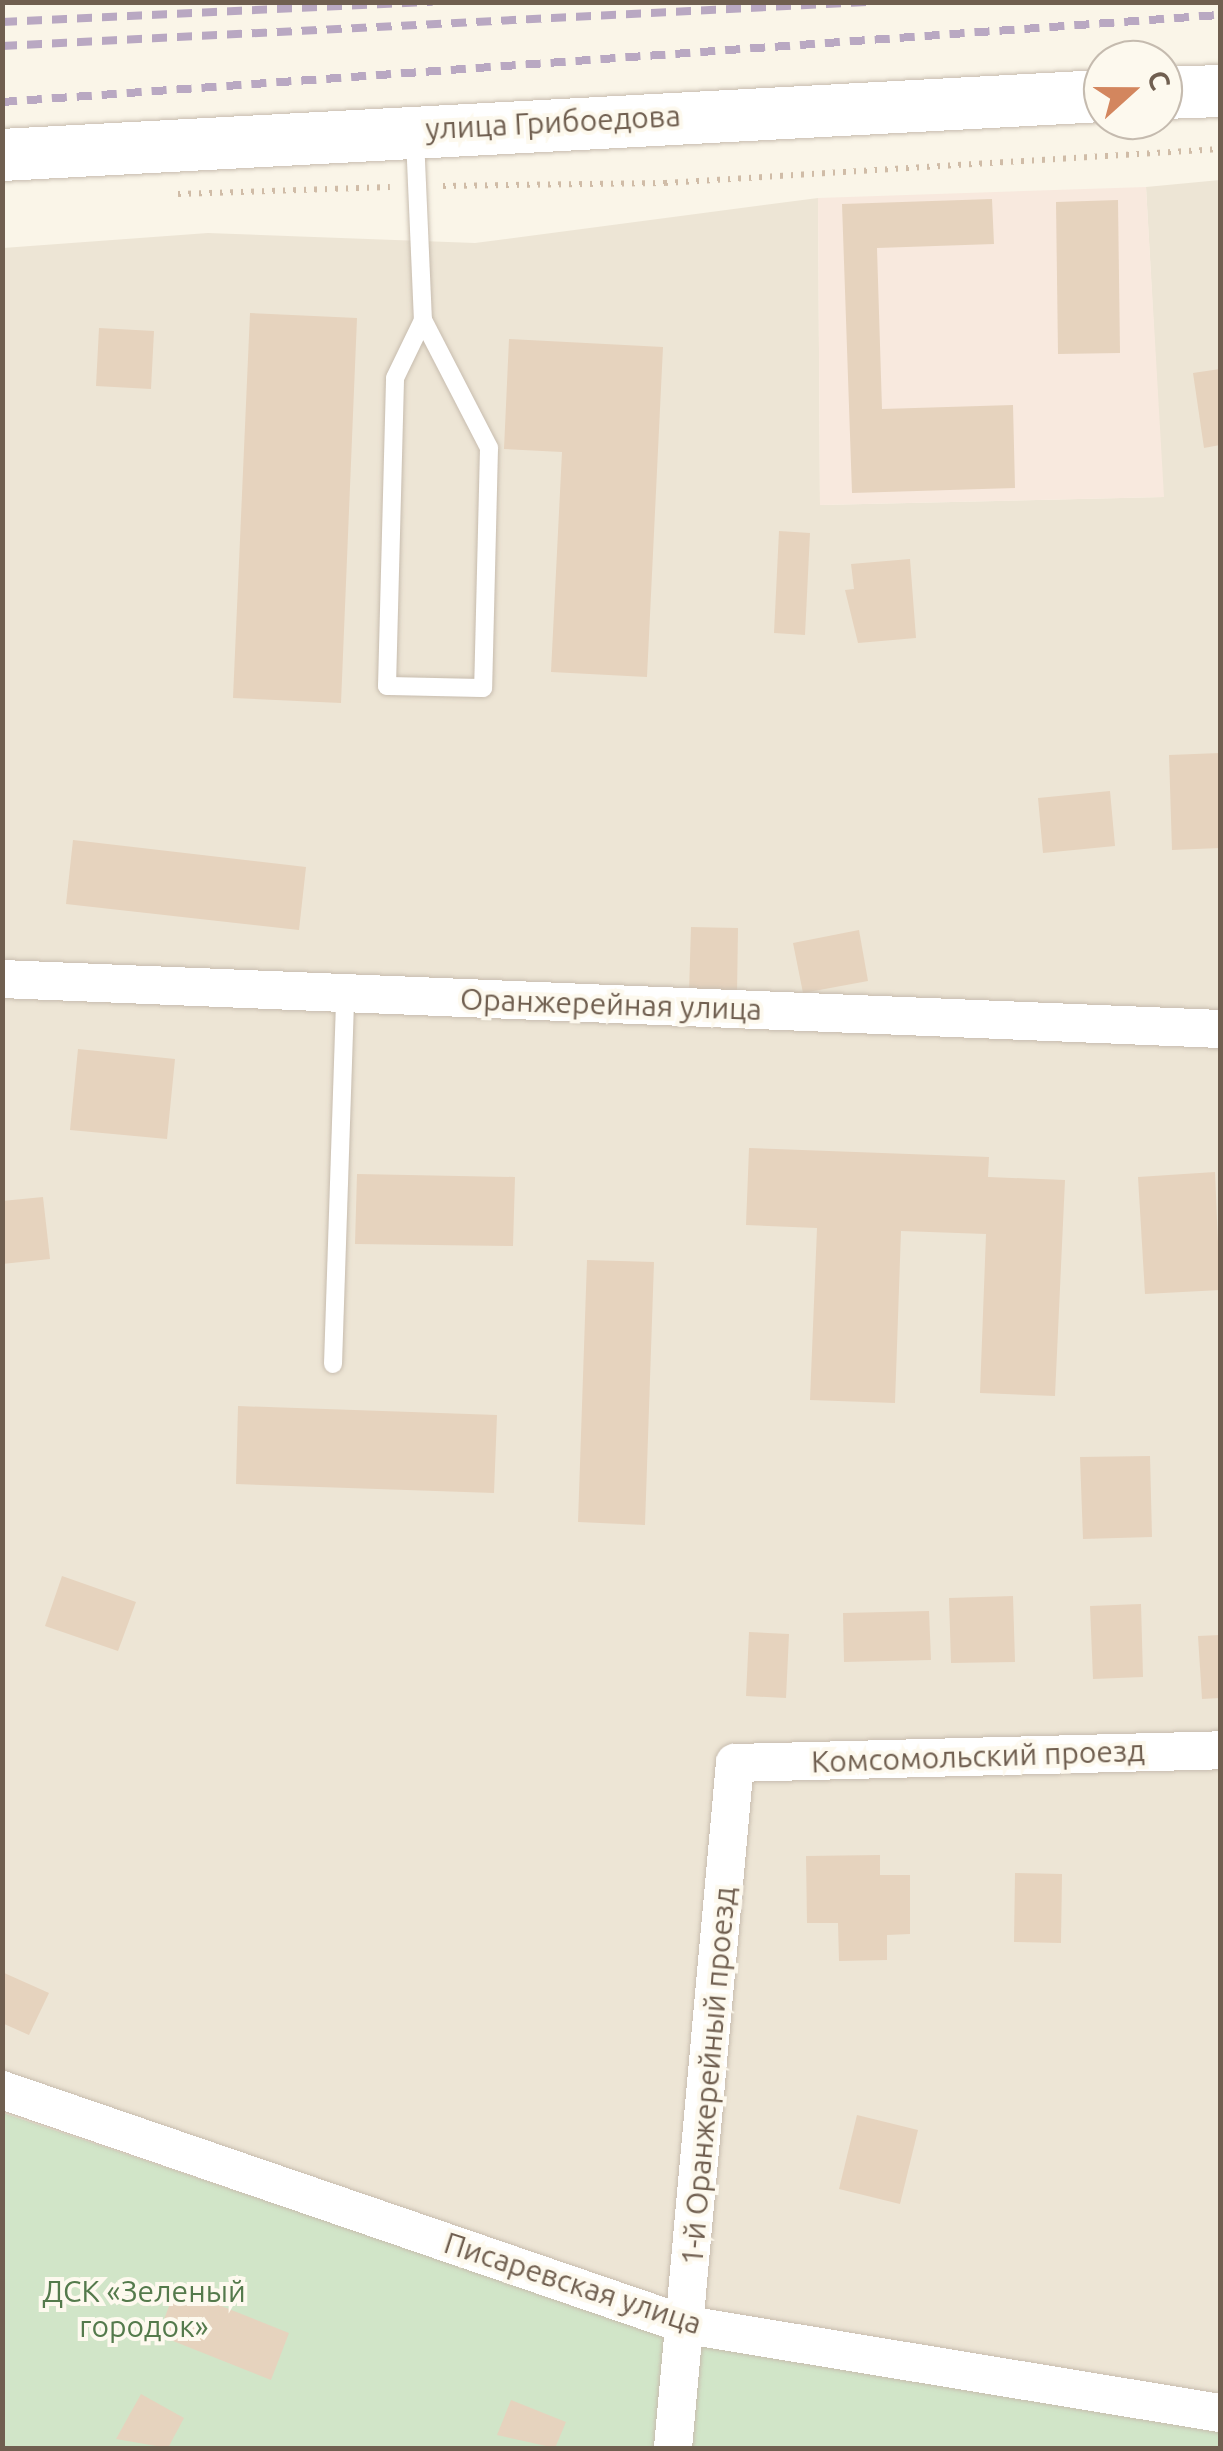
<!DOCTYPE html>
<html>
<head>
<meta charset="utf-8">
<style>
  body { margin:0 }
  #map { position:relative; width:1223px; height:2451px; overflow:hidden; background:#faf5e8; font-family:Ubuntu,sans-serif }
  div>[style] { position:absolute }
  [style*='--x'] { left:calc(var(--x)*1px); top:calc(var(--y)*1px); width:calc(var(--w)*1px); rotate:calc(var(--a)*1deg) }
  .residential>* { inset:0; background:#ede5d5 }
  .commercial>* { inset:0; background:#f8e9de }
  .green>* { inset:0; background:#d1e5c8 }
  .building>* { inset:0; background:#e6d3be }
  .path>* { height:6px; margin-top:-3px; transform-origin:0; background:repeating-linear-gradient(90deg,#d0bca7 0 2.5px,transparent 0 10.5px) }
  .roads { filter:drop-shadow(0 0 2px #c7bcae) drop-shadow(0 0 2px #c7bcae) }
  .lane>* { height:18px; margin:-9px; padding:0 9px; transform-origin:9px; border-radius:9px; background:#fff }
  .street>* { height:38px; margin:-19px; padding:0 19px; transform-origin:19px; border-radius:19px; background:#fff }
  .secondary>* { height:52px; margin:-26px; padding:0 26px; transform-origin:26px; border-radius:26px; background:#fff }
  .rail>* { height:8px; margin-top:-4px; transform-origin:0; background:repeating-linear-gradient(90deg,#b9a8c2 0 15px,transparent 0 25px) }
  span { translate:-50% -50%; white-space:nowrap; text-align:center; line-height:1.15; -webkit-text-stroke:8px #fdf9ee; paint-order:stroke }
  .street-label { font-size:30px; color:#705f50 }
  .park-label { font-size:30px; color:#547a4c }
  .frame { position:absolute; inset:0; border:5px solid #705f50; pointer-events:none }
  .north { position:absolute; left:1083px; top:40px; width:100px; height:100px; box-sizing:border-box; background:#fdf9ee; border:2px solid #c5bbaf; border-radius:50%; rotate:69deg; font-size:28px; font-weight:700; line-height:40px; text-align:center; color:#705f50 }
  .north::after { content:''; display:block; margin:auto; width:35px; height:45px; background:#d3865e; clip-path:polygon(50% 0,100% 100%,50% 72%,0 100%) }
</style>
</head>
<body>
<div id="map">
  <div class="residential">
    <div style="clip-path:polygon(1220px 180px,1220px 2428px,668px 2335px,3px 2113px,3px 248px,208px 233px,475px 243px,818px 198px,820px 505px,1163px 497px,1146px 187px)"></div>
  </div>
  <div class="commercial">
    <div style="clip-path:polygon(1146px 187px,1164px 497px,820px 505px,818px 198px)"></div>
  </div>
  <div class="green">
    <div style="clip-path:polygon(3px 2113px,668px 2335px,1220px 2428px,1220px 2448px,3px 2448px)"></div>
  </div>
  <div class="building">
    <div style="clip-path:polygon(992px 199px,994px 244px,877px 248px,882px 409px,1013px 405px,1015px 488px,852px 493px,842px 204px)"></div>
    <div style="clip-path:polygon(1118px 200px,1120px 353px,1058px 354px,1056px 202px)"></div>
    <div style="clip-path:polygon(250px 313px,357px 318px,341px 703px,233px 698px)"></div>
    <div style="clip-path:polygon(99px 328px,154px 331px,151px 389px,96px 386px)"></div>
    <div style="clip-path:polygon(509px 339px,663px 347px,647px 677px,551px 672px,562px 452px,504px 449px)"></div>
    <div style="clip-path:polygon(1220px 369px,1220px 445px,1204px 448px,1193px 373px)"></div>
    <div style="clip-path:polygon(779px 531px,810px 533px,805px 635px,774px 633px)"></div>
    <div style="clip-path:polygon(910px 559px,916px 638px,858px 643px,845px 590px,854px 589px,851px 564px)"></div>
    <div style="clip-path:polygon(1220px 753px,1220px 848px,1172px 850px,1169px 755px)"></div>
    <div style="clip-path:polygon(1110px 791px,1115px 846px,1043px 853px,1038px 798px)"></div>
    <div style="clip-path:polygon(73px 840px,306px 867px,299px 930px,66px 904px)"></div>
    <div style="clip-path:polygon(691px 927px,738px 928px,737px 994px,689px 993px)"></div>
    <div style="clip-path:polygon(859px 930px,868px 981px,803px 993px,793px 943px)"></div>
    <div style="clip-path:polygon(78px 1049px,175px 1059px,167px 1139px,70px 1130px)"></div>
    <div style="clip-path:polygon(749px 1148px,989px 1157px,988px 1177px,1065px 1180px,1055px 1396px,980px 1393px,986px 1234px,901px 1231px,895px 1403px,810px 1400px,817px 1228px,746px 1225px)"></div>
    <div style="clip-path:polygon(1215px 1172px,1220px 1290px,1145px 1294px,1138px 1177px)"></div>
    <div style="clip-path:polygon(357px 1174px,515px 1177px,513px 1246px,355px 1244px)"></div>
    <div style="clip-path:polygon(43px 1197px,50px 1259px,2px 1264px,2px 1201px)"></div>
    <div style="clip-path:polygon(587px 1260px,654px 1262px,645px 1525px,578px 1522px)"></div>
    <div style="clip-path:polygon(238px 1406px,497px 1415px,494px 1493px,236px 1484px)"></div>
    <div style="clip-path:polygon(1150px 1456px,1152px 1537px,1083px 1539px,1080px 1457px)"></div>
    <div style="clip-path:polygon(62px 1576px,136px 1602px,118px 1651px,45px 1626px)"></div>
    <div style="clip-path:polygon(1013px 1596px,1015px 1662px,951px 1663px,949px 1598px)"></div>
    <div style="clip-path:polygon(1141px 1604px,1143px 1677px,1093px 1679px,1090px 1606px)"></div>
    <div style="clip-path:polygon(929px 1611px,931px 1660px,844px 1662px,843px 1613px)"></div>
    <div style="clip-path:polygon(749px 1632px,789px 1634px,786px 1698px,746px 1696px)"></div>
    <div style="clip-path:polygon(1220px 1635px,1220px 1698px,1202px 1699px,1198px 1636px)"></div>
    <div style="clip-path:polygon(880px 1855px,880px 1875px,910px 1875px,910px 1934px,887px 1935px,887px 1960px,839px 1961px,838px 1923px,807px 1923px,806px 1856px)"></div>
    <div style="clip-path:polygon(1015px 1873px,1062px 1874px,1061px 1943px,1014px 1942px)"></div>
    <div style="clip-path:polygon(2px 1972px,49px 1993px,29px 2035px,2px 2023px)"></div>
    <div style="clip-path:polygon(857px 2115px,918px 2130px,900px 2204px,839px 2189px)"></div>
    <div style="clip-path:polygon(176px 2288px,289px 2333px,271px 2380px,158px 2335px)"></div>
    <div style="clip-path:polygon(141px 2394px,184px 2418px,168px 2448px,116px 2439px)"></div>
    <div style="clip-path:polygon(511px 2400px,566px 2422px,555px 2448px,497px 2435px)"></div>
  </div>
  <div class="path">
    <div style="--x:443;--y:186;--w:222;--a:-0.8"></div>
    <div style="--x:665;--y:183;--w:556;--a:-3.51"></div>
    <div style="--x:178;--y:194;--w:212;--a:-1.9"></div>
  </div>
  <div class="roads">
    <div class="lane">
      <div style="--x:415;--y:138;--w:182;--a:87.5"></div>
      <div style="--x:423;--y:320;--w:144;--a:62.7"></div>
      <div style="--x:489;--y:448;--w:240;--a:91.4"></div>
      <div style="--x:483;--y:688;--w:96;--a:-178.8"></div>
      <div style="--x:387;--y:686;--w:308;--a:-88.5"></div>
      <div style="--x:395;--y:378;--w:64;--a:-64.2"></div>
      <div style="--x:333;--y:1364;--w:371;--a:-88.1"></div>
    </div>
    <div class="street">
      <div style="--x:2;--y:979;--w:1219;--a:2.35"></div>
      <div style="--x:2;--y:2090;--w:724;--a:18.94"></div>
      <div style="--x:687;--y:2325;--w:540;--a:9.38"></div>
      <div style="--x:673;--y:2448;--w:688;--a:-84.83"></div>
      <div style="--x:735;--y:1763;--w:485;--a:-1.5"></div>
    </div>
    <div class="secondary">
      <div style="--x:1163;--y:93;--w:57;--a:-2"></div>
      <div style="--x:2;--y:155;--w:1103;--a:-3.07"></div>
    </div>
  </div>
  <div class="rail">
    <div style="--x:2;--y:22;--w:431;--a:-2.7"></div>
    <div style="--x:2;--y:46;--w:866;--a:-2.91"></div>
    <div style="--x:2;--y:102;--w:1221;--a:-4.09"></div>
  </div>
  <div class="street-label">
    <span style="left:553px;top:122px;rotate:-3deg">улица Грибоедова</span>
    <span style="left:611px;top:1004px;rotate:2deg">Оранжерейная улица</span>
    <span style="left:978px;top:1756px;rotate:-2deg">Комсомольский проезд</span>
    <span style="left:708px;top:2076px;rotate:-85deg">1-й Оранжерейный проезд</span>
    <span style="left:573px;top:2283px;rotate:18deg">Писаревская улица</span>
  </div>
  <div class="park-label">
    <span style="left:144px;top:2308px">ДСК «Зеленый<br>городок»</span>
  </div>
  <div class="frame"></div>
  <div class="north">С</div>
</div>
</body>
</html>
